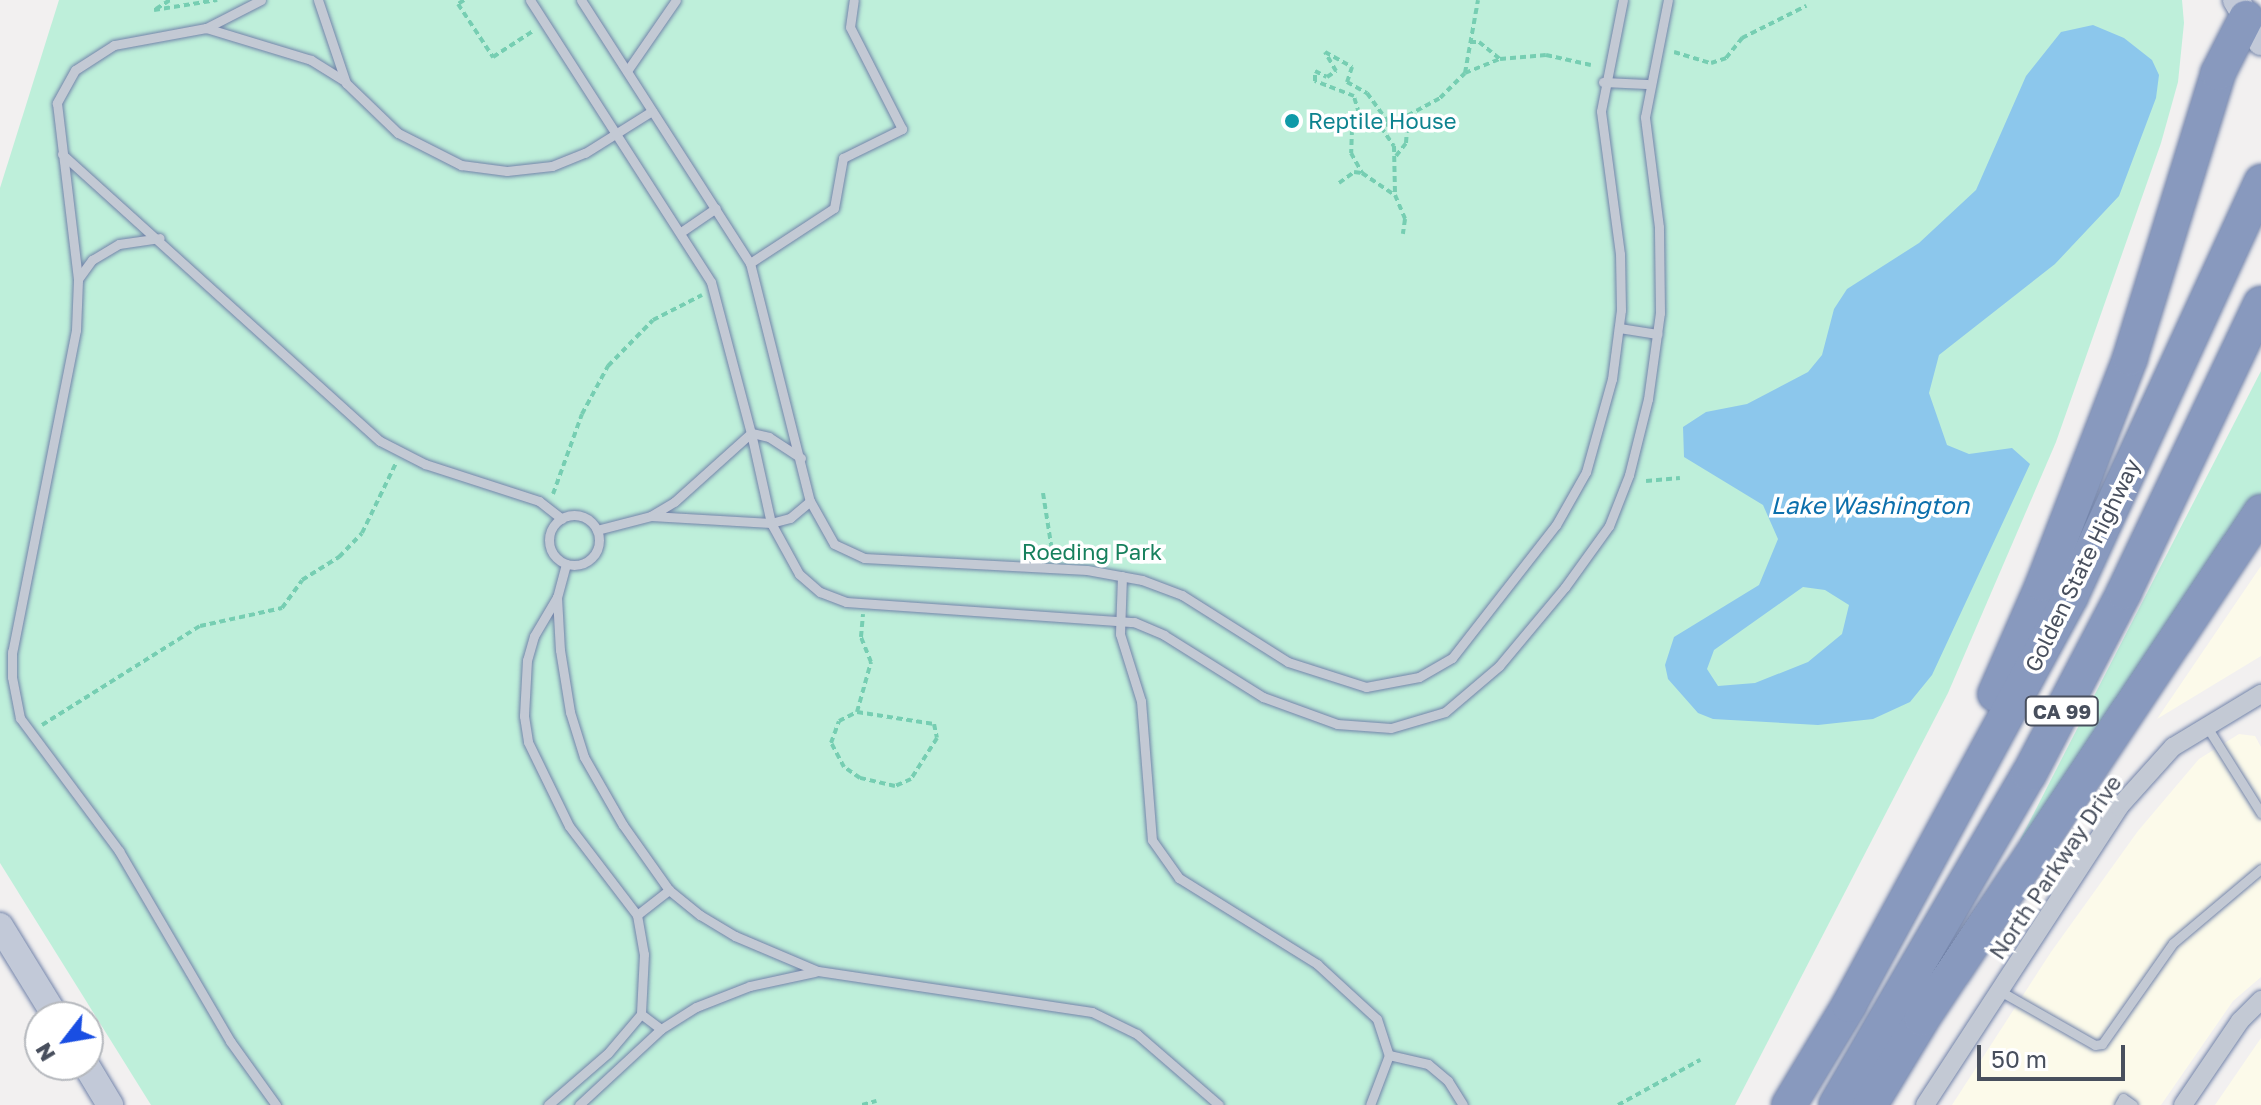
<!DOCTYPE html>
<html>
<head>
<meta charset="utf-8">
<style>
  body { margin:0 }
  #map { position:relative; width:2261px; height:1105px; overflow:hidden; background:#f2f0f0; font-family:"Golos Text",sans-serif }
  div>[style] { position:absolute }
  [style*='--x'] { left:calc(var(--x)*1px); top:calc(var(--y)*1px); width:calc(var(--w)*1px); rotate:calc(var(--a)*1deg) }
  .commercial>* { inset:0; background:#fcfaea }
  .green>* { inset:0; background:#beefda }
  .water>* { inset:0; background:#8cc7ec }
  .path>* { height:4px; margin-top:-2px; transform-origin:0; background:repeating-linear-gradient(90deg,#76ceb2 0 6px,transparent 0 10px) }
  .roads { filter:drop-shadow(0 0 2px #7384aa) drop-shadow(0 0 2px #7384aa) }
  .lane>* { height:9px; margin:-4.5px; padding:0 4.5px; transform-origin:4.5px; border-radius:4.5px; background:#c3c9d4 }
  .lane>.ring { margin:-4.5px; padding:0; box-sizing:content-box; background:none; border:9px solid #c3c9d4; border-radius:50% }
  .street>* { height:18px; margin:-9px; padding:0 9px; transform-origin:9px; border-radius:9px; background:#c3c9d4 }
  .secondary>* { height:26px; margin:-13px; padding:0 13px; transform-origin:13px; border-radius:13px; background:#c2c9d8 }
  .highway>* { height:34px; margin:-17px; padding:0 17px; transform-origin:17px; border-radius:17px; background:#8899be }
  .dots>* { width:22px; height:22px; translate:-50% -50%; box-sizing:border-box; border:4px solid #fff; border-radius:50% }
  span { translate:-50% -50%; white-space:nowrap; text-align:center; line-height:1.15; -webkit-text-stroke:7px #fff; paint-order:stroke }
  .shield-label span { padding:2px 6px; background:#fff; border:2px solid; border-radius:6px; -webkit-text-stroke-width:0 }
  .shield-label { font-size:20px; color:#484f5d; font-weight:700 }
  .culture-label { font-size:22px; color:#0d838f }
  .left { translate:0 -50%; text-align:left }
  .park-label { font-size:22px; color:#17805d }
  .street-label { font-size:22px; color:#484f5d }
  .water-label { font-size:24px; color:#0c6fac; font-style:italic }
  .north { position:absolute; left:24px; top:1001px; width:80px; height:80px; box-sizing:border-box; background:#fff; border:2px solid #b6b9be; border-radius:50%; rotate:239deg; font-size:22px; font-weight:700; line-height:32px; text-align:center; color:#484f5d }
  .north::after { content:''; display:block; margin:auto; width:28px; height:36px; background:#194ee3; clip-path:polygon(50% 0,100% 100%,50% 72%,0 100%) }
  .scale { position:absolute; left:1977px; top:1045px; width:148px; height:36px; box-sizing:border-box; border:4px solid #484f5d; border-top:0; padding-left:10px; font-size:24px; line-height:28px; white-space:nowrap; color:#484f5d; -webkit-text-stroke:6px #fff; paint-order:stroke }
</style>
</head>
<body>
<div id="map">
  <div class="commercial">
    <div style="clip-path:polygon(2261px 566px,2261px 656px,2157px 719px)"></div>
    <div style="clip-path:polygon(2239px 734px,2255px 736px,2261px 747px,2261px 977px,2233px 1001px,2161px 1105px,1952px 1105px,2051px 952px,2138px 831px,2199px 759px)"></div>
    <div style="clip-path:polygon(2261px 1038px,2261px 1105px,2215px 1105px)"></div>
  </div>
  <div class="green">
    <div style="clip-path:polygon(59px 0,2182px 0,2184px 23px,2178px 82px,2161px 143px,2056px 442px,1948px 693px,1735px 1105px,151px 1105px,0 863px,0 188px)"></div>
    <div style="clip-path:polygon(2261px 371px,2261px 502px,2035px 854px,2020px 840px)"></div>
  </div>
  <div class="water">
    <div style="clip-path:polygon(evenodd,2093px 25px,2124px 38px,2152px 60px,2159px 75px,2156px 98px,2119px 196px,2055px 264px,1939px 355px,1929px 393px,1947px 445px,1969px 454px,2012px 448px,2030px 464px,1932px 675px,1910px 702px,1873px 719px,1818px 725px,1713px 719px,1698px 713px,1668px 679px,1665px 665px,1674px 637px,1759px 585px,1778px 539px,1763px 505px,1684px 457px,1683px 427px,1706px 412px,1747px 404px,1808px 372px,1822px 355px,1834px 309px,1847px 289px,1919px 243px,1976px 190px,2026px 76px,2061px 32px,2093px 25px,1803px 587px,1825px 590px,1849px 605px,1842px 634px,1808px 662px,1755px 683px,1718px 686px,1707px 669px,1714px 650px,1803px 587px)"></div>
  </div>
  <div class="path">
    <div style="--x:464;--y:0;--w:7;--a:146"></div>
    <div style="--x:458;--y:4;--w:64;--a:56.6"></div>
    <div style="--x:493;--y:57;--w:48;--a:-33"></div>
    <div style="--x:156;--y:9;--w:17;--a:-33"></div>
    <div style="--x:154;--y:10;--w:64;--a:-9"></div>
    <div style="--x:1470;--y:42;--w:9;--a:0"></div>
    <div style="--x:1479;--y:42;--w:27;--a:39"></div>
    <div style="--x:1674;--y:52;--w:39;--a:17"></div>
    <div style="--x:1711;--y:63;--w:16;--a:-18"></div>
    <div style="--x:1726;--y:58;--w:26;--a:-51"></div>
    <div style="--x:1742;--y:38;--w:72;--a:-26.6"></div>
    <div style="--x:1465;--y:73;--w:74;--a:-79.9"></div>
    <div style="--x:1362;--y:123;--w:28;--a:-107"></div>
    <div style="--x:1354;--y:96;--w:42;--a:-159"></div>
    <div style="--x:1315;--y:81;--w:10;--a:-90"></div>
    <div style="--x:1315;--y:71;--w:13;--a:27"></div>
    <div style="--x:1327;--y:77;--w:11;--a:-34"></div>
    <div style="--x:1336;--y:71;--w:22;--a:-120"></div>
    <div style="--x:1325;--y:52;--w:31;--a:29"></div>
    <div style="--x:1352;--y:67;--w:16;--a:108"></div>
    <div style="--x:1347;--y:82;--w:23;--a:29"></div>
    <div style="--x:1367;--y:93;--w:39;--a:54"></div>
    <div style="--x:1390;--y:125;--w:57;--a:-28.4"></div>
    <div style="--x:1440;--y:98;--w:35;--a:-45"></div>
    <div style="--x:1465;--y:73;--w:38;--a:-22"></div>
    <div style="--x:1500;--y:59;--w:46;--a:-5"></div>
    <div style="--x:1546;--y:55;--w:46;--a:12.5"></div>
    <div style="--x:1390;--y:125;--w:31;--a:-176"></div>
    <div style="--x:1359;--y:123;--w:9;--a:139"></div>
    <div style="--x:1352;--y:129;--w:24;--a:92"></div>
    <div style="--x:1351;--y:153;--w:23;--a:61"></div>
    <div style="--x:1362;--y:173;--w:40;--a:34"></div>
    <div style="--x:1381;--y:127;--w:23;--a:56"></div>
    <div style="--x:1394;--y:146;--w:49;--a:88.8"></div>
    <div style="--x:1395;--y:195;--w:26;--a:67"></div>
    <div style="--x:1405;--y:219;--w:15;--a:98"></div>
    <div style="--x:1396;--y:156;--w:16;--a:-52"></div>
    <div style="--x:1406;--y:143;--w:27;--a:-86"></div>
    <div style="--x:1339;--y:183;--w:19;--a:-36"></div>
    <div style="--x:1354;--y:172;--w:8;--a:7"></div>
    <div style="--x:1646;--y:481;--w:34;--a:-5"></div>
    <div style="--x:1043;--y:493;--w:65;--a:81.1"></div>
    <div style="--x:553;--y:494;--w:85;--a:-70.1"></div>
    <div style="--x:582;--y:414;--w:55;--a:-61.6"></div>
    <div style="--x:608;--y:366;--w:64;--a:-45.6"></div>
    <div style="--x:653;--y:320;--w:55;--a:-27"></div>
    <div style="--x:857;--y:712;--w:78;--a:8.9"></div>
    <div style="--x:934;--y:724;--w:14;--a:78"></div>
    <div style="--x:937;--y:738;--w:49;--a:122.4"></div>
    <div style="--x:911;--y:779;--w:17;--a:156"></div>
    <div style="--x:895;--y:786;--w:36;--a:-167"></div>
    <div style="--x:860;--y:778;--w:19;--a:-145"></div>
    <div style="--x:844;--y:767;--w:27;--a:-118"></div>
    <div style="--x:831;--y:743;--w:23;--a:-70"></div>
    <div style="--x:839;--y:721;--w:20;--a:-27"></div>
    <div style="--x:857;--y:712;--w:52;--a:-74.4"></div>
    <div style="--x:871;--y:662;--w:27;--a:-112"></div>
    <div style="--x:861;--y:637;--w:23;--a:-85"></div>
    <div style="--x:42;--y:725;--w:186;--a:-32.1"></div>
    <div style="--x:200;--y:626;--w:84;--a:-12.4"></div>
    <div style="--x:282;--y:608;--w:34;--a:-54"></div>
    <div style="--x:302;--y:580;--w:44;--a:-31.9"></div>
    <div style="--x:339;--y:557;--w:33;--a:-46"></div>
    <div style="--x:362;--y:533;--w:78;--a:-64.1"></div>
    <div style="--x:862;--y:1105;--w:15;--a:-16"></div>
    <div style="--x:1618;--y:1105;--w:94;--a:-28.8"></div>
  </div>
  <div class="roads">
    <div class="lane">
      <div style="--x:261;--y:0;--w:62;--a:153"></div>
      <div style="--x:206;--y:28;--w:94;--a:169.5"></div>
      <div style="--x:114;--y:45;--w:46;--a:147.3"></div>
      <div style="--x:75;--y:70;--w:38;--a:119"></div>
      <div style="--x:57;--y:103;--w:178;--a:83.2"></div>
      <div style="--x:78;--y:280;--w:50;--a:92.3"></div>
      <div style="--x:76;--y:330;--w:328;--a:101.2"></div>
      <div style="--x:12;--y:652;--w:25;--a:90"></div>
      <div style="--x:12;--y:677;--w:42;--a:79"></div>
      <div style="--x:20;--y:718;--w:166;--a:53.3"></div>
      <div style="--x:119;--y:851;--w:220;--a:59.7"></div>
      <div style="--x:230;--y:1041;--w:79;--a:54.3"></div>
      <div style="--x:318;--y:0;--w:88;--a:71.4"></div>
      <div style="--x:346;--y:83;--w:72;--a:43.9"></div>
      <div style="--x:398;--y:133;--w:71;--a:26.9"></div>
      <div style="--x:461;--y:165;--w:46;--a:7.4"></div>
      <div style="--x:507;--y:171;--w:45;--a:-6.3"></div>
      <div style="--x:552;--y:166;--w:35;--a:-22"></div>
      <div style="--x:585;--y:153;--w:79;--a:-32.1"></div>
      <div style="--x:530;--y:0;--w:335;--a:57.3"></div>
      <div style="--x:711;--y:282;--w:156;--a:75.2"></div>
      <div style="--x:751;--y:433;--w:103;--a:138.1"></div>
      <div style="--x:674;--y:502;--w:27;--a:149"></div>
      <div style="--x:651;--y:516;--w:56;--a:165.5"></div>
      <div style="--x:581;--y:0;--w:313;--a:57.3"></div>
      <div style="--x:750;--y:263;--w:245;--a:75.9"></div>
      <div style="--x:810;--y:501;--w:49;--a:60.8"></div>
      <div style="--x:834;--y:544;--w:33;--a:25"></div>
      <div style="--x:864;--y:558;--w:223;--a:3.1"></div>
      <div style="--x:1087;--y:570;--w:56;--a:10.3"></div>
      <div style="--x:1142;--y:580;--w:43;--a:20.6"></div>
      <div style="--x:1182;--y:595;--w:125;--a:32.3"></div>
      <div style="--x:1288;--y:662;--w:82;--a:17.8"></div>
      <div style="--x:1366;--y:687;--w:54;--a:-10.7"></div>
      <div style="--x:1419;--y:677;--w:38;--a:-30"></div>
      <div style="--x:1452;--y:658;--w:169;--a:-52"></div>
      <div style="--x:1556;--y:525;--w:61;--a:-60.5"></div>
      <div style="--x:1586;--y:472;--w:97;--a:-74.4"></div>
      <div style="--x:1612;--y:379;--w:70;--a:-82.6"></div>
      <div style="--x:1621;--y:310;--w:56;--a:-91"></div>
      <div style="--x:1620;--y:254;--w:144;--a:-97.6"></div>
      <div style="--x:1601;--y:111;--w:113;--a:-78.8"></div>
      <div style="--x:206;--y:28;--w:110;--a:16.9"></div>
      <div style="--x:311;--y:60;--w:39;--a:32"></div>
      <div style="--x:627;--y:71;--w:86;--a:-55.4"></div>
      <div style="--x:1603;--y:82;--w:44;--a:2.6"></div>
      <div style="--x:62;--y:154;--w:428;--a:42.1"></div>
      <div style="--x:380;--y:441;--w:51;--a:27.1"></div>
      <div style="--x:425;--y:464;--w:120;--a:18"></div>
      <div style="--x:539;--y:501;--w:29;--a:38"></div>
      <div style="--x:681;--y:232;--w:42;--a:-34.4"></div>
      <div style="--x:750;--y:263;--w:100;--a:-33.2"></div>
      <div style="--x:834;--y:208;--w:51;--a:-79.8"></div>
      <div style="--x:843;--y:158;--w:66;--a:-26.2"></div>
      <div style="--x:902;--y:129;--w:114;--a:-117"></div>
      <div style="--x:850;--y:27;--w:27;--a:-82"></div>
      <div style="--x:78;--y:279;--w:24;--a:-54"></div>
      <div style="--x:92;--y:260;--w:31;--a:-31"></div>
      <div style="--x:119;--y:244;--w:41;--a:-8.3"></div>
      <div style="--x:1619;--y:328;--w:39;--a:9"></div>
      <div style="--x:801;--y:458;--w:38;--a:-147"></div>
      <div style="--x:769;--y:437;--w:18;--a:-167"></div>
      <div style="--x:751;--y:433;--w:92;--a:77.5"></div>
      <div style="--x:771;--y:523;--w:20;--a:-15"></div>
      <div style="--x:790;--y:518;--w:26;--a:-40"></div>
      <div class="ring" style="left:549px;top:515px;width:41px;height:41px"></div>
      <div style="--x:651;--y:516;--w:120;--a:3.3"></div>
      <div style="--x:771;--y:523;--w:58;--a:61.2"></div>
      <div style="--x:799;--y:574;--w:28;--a:41"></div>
      <div style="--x:820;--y:592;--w:28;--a:21"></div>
      <div style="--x:846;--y:602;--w:289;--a:4"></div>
      <div style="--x:1134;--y:622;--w:33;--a:23"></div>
      <div style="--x:1164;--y:635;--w:117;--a:32.1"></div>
      <div style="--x:1263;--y:697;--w:79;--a:20"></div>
      <div style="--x:1337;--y:724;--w:54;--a:4.2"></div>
      <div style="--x:1391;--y:728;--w:56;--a:-16.5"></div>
      <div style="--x:1445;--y:712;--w:71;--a:-40.4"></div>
      <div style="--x:1499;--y:666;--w:103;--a:-50.1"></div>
      <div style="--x:1565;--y:587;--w:75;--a:-54.2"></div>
      <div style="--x:1609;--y:526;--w:55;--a:-68.6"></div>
      <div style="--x:1629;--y:475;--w:78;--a:-76"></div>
      <div style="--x:1648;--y:399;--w:87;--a:-82.1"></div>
      <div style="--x:1660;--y:313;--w:86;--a:-90.7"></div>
      <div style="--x:1659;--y:227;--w:111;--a:-97.3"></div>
      <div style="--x:1645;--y:117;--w:119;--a:-78.9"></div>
      <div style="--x:566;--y:564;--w:34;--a:105"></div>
      <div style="--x:557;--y:597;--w:53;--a:86.8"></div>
      <div style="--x:560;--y:650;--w:63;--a:80.8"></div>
      <div style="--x:570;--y:712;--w:47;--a:72.7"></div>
      <div style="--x:584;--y:757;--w:78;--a:60.2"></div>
      <div style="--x:623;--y:825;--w:80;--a:54.7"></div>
      <div style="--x:669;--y:890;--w:40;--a:39"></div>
      <div style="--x:700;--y:915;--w:41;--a:31"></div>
      <div style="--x:735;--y:936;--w:90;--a:22.9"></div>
      <div style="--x:818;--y:971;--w:277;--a:8.5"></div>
      <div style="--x:1092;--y:1012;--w:50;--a:26.1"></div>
      <div style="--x:1137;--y:1034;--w:108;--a:40.9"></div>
      <div style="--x:1122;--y:576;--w:58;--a:92"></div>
      <div style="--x:1120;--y:634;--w:70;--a:72.6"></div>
      <div style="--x:1141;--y:701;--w:139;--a:85.5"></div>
      <div style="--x:1152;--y:840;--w:47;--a:54.6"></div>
      <div style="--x:1179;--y:878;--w:163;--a:31.9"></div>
      <div style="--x:1317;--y:964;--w:81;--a:42.5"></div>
      <div style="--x:1377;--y:1019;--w:38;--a:72"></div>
      <div style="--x:1389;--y:1055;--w:53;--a:110.8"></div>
      <div style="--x:557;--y:597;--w:45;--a:120.5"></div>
      <div style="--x:534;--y:636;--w:25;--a:106"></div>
      <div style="--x:527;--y:660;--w:56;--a:93.1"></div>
      <div style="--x:524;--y:716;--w:26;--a:81"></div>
      <div style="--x:528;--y:742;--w:93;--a:64"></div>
      <div style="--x:569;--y:826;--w:112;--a:52.6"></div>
      <div style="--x:637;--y:915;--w:40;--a:80"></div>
      <div style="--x:644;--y:954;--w:60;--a:92.9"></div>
      <div style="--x:641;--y:1014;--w:25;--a:37"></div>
      <div style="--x:2207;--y:727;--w:102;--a:57.9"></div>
      <div style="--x:637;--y:915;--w:41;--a:-38"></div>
      <div style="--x:2000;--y:991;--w:109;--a:29.6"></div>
      <div style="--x:2095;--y:1045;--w:7;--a:-8"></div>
      <div style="--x:2102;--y:1044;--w:123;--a:-54.9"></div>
      <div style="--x:2173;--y:943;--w:115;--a:-40.1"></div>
      <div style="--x:1389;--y:1055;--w:40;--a:13"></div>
      <div style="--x:1428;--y:1064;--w:26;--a:40"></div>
      <div style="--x:1448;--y:1081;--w:28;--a:58"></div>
      <div style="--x:548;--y:1105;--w:79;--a:-40.9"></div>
      <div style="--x:608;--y:1053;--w:51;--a:-49.8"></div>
      <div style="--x:579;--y:1105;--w:112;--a:-42.8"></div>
      <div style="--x:661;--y:1029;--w:41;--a:-32.2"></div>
      <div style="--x:696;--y:1007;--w:58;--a:-21.3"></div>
      <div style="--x:750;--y:986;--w:66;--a:-12.3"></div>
      <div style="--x:2119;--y:1105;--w:8;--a:-60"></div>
      <div style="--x:2123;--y:1098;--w:12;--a:35"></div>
    </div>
    <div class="street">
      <div style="--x:1925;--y:1105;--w:356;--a:-56.9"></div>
      <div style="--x:2119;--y:807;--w:81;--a:-48"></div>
      <div style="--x:2173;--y:747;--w:103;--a:-31.1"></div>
      <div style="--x:2183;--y:1105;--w:102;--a:-55.8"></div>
      <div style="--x:2240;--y:1021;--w:30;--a:-45"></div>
    </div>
    <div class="secondary">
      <div style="--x:2236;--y:0;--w:49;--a:59.2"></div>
      <div style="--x:0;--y:926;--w:107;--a:58.4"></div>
      <div style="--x:86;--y:1065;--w:47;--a:59"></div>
    </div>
    <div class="highway">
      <div style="--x:1995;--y:694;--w:120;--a:-66.4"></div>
      <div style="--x:2043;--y:584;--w:242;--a:-68.9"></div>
      <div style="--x:2130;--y:358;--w:298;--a:-72.8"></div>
      <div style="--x:2218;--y:73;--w:62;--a:-63"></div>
      <div style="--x:1789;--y:1105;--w:117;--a:-59"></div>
      <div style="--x:1849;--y:1005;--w:465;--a:-61.5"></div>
      <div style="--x:2071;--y:596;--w:456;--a:-65.3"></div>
      <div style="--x:1836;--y:1105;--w:383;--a:-59.8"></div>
      <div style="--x:2029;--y:774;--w:205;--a:-62.4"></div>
      <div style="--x:2124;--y:592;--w:319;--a:-64.6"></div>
      <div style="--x:1870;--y:1105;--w:100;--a:-58.8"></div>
      <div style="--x:1922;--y:1019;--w:610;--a:-56.23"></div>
    </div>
  </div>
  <div class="dots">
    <div style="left:1292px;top:121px;background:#0f9aa8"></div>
  </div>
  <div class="shield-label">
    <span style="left:2062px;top:711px">CA 99</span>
  </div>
  <div class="culture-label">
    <span class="left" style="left:1308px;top:121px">Reptile House</span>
  </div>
  <div class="park-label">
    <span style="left:1092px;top:552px">Roeding Park</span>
  </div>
  <div class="street-label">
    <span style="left:2082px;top:565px;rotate:-64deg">Golden State Highway</span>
    <span style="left:2055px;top:867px;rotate:-56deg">North Parkway Drive</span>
  </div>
  <div class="water-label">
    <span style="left:1870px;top:505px">Lake Washington</span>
  </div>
  <div class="north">N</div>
  <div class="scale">50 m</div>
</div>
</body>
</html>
